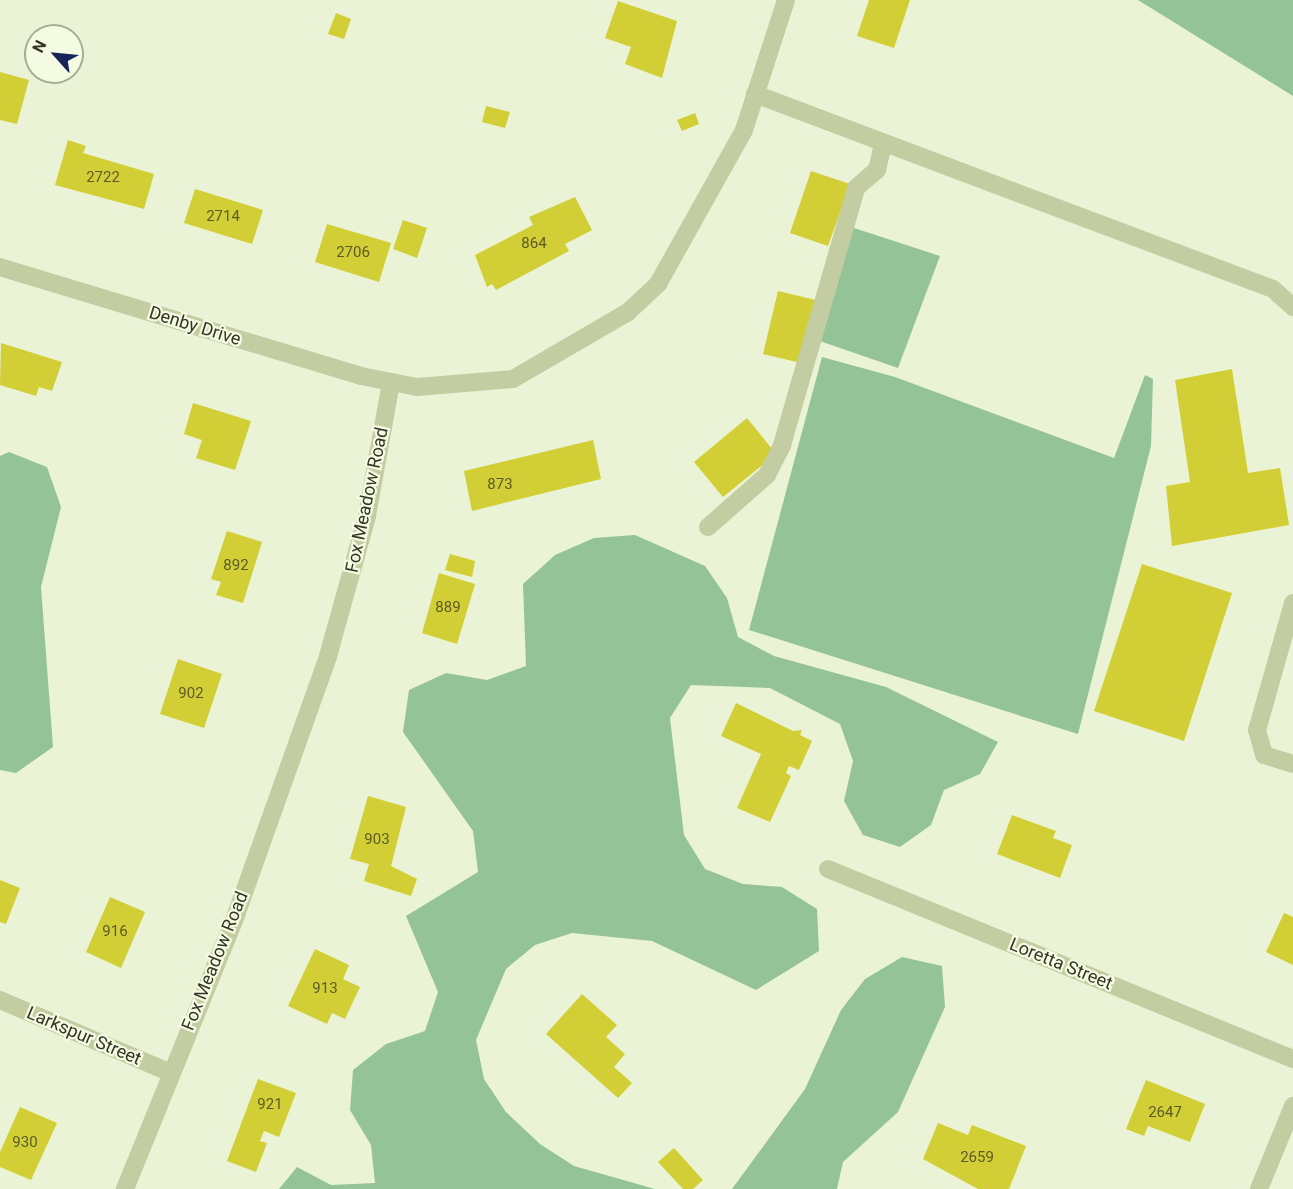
<!DOCTYPE html>
<html>
<head>
<meta charset="utf-8">
<style>
  body { margin:0 }
  #map { position:relative; width:1293px; height:1189px; overflow:hidden; background:#ebf3d6; font-family:Roboto,sans-serif }
  div>[style] { position:absolute }
  [style*='--x'] { left:calc(var(--x)*1px); top:calc(var(--y)*1px); width:calc(var(--w)*1px); rotate:calc(var(--a)*1deg) }
  .green>* { inset:0; background:#95c398 }
  .building>* { inset:0; background:#d2ce35 }
  .minor>* { height:18px; margin:-9px; padding:0 9px; transform-origin:9px; border-radius:9px; background:#c4cca1 }
  span { translate:-50% -50%; white-space:nowrap; text-align:center; line-height:1.15; -webkit-text-stroke:4.5px #f4fbe2; paint-order:stroke }
  .number-label { font-size:15px; color:#5c5b28 }
  .number-label span { -webkit-text-stroke-width:0 }
  .street-label { font-size:18px; color:#343524 }
  .north { position:absolute; left:24px; top:24px; width:60px; height:60px; box-sizing:border-box; background:#f4fbe2; border:2px solid #a7ac96; border-radius:50%; rotate:297deg; font-size:16px; font-weight:700; line-height:24px; text-align:center; color:#343524 }
  .north::after { content:''; display:block; margin:auto; width:21px; height:27px; background:#16245a; clip-path:polygon(50% 0,100% 100%,50% 72%,0 100%) }
</style>
</head>
<body>
<div id="map">
  <div class="green">
    <div style="clip-path:polygon(1138px 0,1293px 0,1293px 96px)"></div>
    <div style="clip-path:polygon(848px 226px,940px 256px,898px 368px,811px 338px)"></div>
    <div style="clip-path:polygon(822px 357px,895px 377px,1114px 458px,1145px 375px,1153px 379px,1151px 446px,1078px 734px,749px 630px)"></div>
    <div style="clip-path:polygon(9px 452px,47px 467px,61px 507px,41px 587px,53px 747px,16px 773px,0 770px,0 456px)"></div>
    <div style="clip-path:polygon(635px 535px,705px 566px,727px 598px,738px 637px,774px 656px,886px 687px,998px 742px,980px 774px,944px 790px,931px 825px,900px 847px,863px 835px,844px 801px,853px 761px,840px 724px,770px 688px,691px 685px,670px 718px,684px 835px,705px 869px,743px 884px,782px 887px,817px 909px,819px 951px,756px 990px,652px 941px,572px 933px,535px 945px,506px 969px,476px 1040px,484px 1079px,506px 1112px,540px 1144px,574px 1166px,655px 1189px,279px 1189px,297px 1167px,331px 1185px,375px 1183px,371px 1145px,350px 1110px,353px 1070px,386px 1044px,425px 1031px,438px 992px,406px 916px,478px 872px,473px 831px,403px 732px,409px 690px,446px 673px,487px 680px,526px 666px,523px 584px,555px 555px,594px 538px)"></div>
    <div style="clip-path:polygon(902px 957px,942px 966px,945px 1007px,898px 1112px,843px 1162px,837px 1189px,732px 1189px,805px 1089px,841px 1010px,865px 979px)"></div>
  </div>
  <div class="building">
    <div style="clip-path:polygon(869px 0,910px 0,894px 48px,857px 36px)"></div>
    <div style="clip-path:polygon(618px 1px,677px 21px,662px 78px,625px 64px,631px 47px,605px 38px)"></div>
    <div style="clip-path:polygon(336px 13px,351px 19px,344px 39px,328px 34px)"></div>
    <div style="clip-path:polygon(0 72px,29px 80px,17px 124px,0 120px)"></div>
    <div style="clip-path:polygon(486px 106px,510px 112px,505px 128px,482px 122px)"></div>
    <div style="clip-path:polygon(695px 113px,699px 124px,682px 131px,677px 120px)"></div>
    <div style="clip-path:polygon(68px 140px,86px 146px,83px 153px,154px 174px,144px 209px,55px 185px)"></div>
    <div style="clip-path:polygon(811px 171px,850px 184px,828px 246px,790px 233px)"></div>
    <div style="clip-path:polygon(195px 189px,263px 210px,252px 244px,184px 223px)"></div>
    <div style="clip-path:polygon(575px 197px,592px 230px,565px 244px,569px 251px,496px 290px,492px 284px,487px 287px,475px 255px,533px 225px,529px 217px)"></div>
    <div style="clip-path:polygon(403px 220px,427px 228px,417px 258px,393px 249px)"></div>
    <div style="clip-path:polygon(327px 224px,391px 243px,379px 282px,315px 262px)"></div>
    <div style="clip-path:polygon(778px 291px,816px 300px,801px 363px,763px 354px)"></div>
    <div style="clip-path:polygon(1px 343px,62px 362px,52px 391px,39px 387px,36px 396px,0 385px)"></div>
    <div style="clip-path:polygon(1232px 369px,1248px 473px,1280px 468px,1289px 525px,1172px 546px,1166px 486px,1190px 482px,1175px 380px)"></div>
    <div style="clip-path:polygon(193px 403px,251px 421px,235px 470px,196px 458px,202px 440px,184px 434px)"></div>
    <div style="clip-path:polygon(747px 418px,776px 454px,723px 497px,694px 462px)"></div>
    <div style="clip-path:polygon(593px 440px,601px 479px,472px 511px,464px 471px)"></div>
    <div style="clip-path:polygon(227px 531px,262px 542px,243px 603px,216px 595px,221px 582px,211px 579px)"></div>
    <div style="clip-path:polygon(450px 554px,475px 561px,472px 577px,445px 570px)"></div>
    <div style="clip-path:polygon(1142px 564px,1232px 593px,1184px 741px,1094px 711px)"></div>
    <div style="clip-path:polygon(439px 573px,475px 584px,457px 644px,422px 633px)"></div>
    <div style="clip-path:polygon(178px 659px,222px 674px,204px 728px,160px 714px)"></div>
    <div style="clip-path:polygon(736px 703px,793px 731px,802px 730px,800px 735px,812px 741px,799px 770px,789px 766px,786px 773px,791px 776px,770px 822px,737px 808px,761px 754px,721px 736px)"></div>
    <div style="clip-path:polygon(368px 796px,406px 807px,391px 866px,417px 879px,411px 896px,364px 881px,369px 864px,350px 859px)"></div>
    <div style="clip-path:polygon(1012px 815px,1056px 831px,1053px 838px,1072px 845px,1060px 878px,997px 854px)"></div>
    <div style="clip-path:polygon(0 880px,20px 888px,6px 924px,0 922px)"></div>
    <div style="clip-path:polygon(110px 897px,145px 912px,121px 968px,86px 952px)"></div>
    <div style="clip-path:polygon(1284px 913px,1293px 917px,1293px 965px,1266px 952px)"></div>
    <div style="clip-path:polygon(315px 949px,349px 965px,343px 979px,360px 987px,345px 1019px,332px 1013px,327px 1024px,288px 1006px)"></div>
    <div style="clip-path:polygon(582px 994px,617px 1025px,606px 1037px,625px 1054px,614px 1067px,632px 1083px,618px 1098px,546px 1034px)"></div>
    <div style="clip-path:polygon(258px 1079px,296px 1093px,279px 1137px,264px 1131px,260px 1141px,267px 1143px,256px 1172px,227px 1161px)"></div>
    <div style="clip-path:polygon(1146px 1080px,1205px 1104px,1190px 1142px,1148px 1126px,1144px 1136px,1126px 1129px)"></div>
    <div style="clip-path:polygon(20px 1107px,57px 1123px,31px 1180px,0 1167px,0 1152px)"></div>
    <div style="clip-path:polygon(938px 1123px,968px 1135px,972px 1125px,1026px 1146px,1009px 1189px,978px 1189px,923px 1159px)"></div>
    <div style="clip-path:polygon(674px 1148px,703px 1180px,693px 1189px,683px 1189px,658px 1162px)"></div>
  </div>
  <div class="minor">
    <div style="--x:755;--y:94;--w:553;--a:20.63"></div>
    <div style="--x:1273;--y:289;--w:27;--a:42"></div>
    <div style="--x:0;--y:267;--w:377;--a:16.8"></div>
    <div style="--x:361;--y:376;--w:57;--a:11.1"></div>
    <div style="--x:417;--y:387;--w:96;--a:-4.8"></div>
    <div style="--x:513;--y:379;--w:133;--a:-30.2"></div>
    <div style="--x:628;--y:312;--w:41;--a:-43"></div>
    <div style="--x:658;--y:284;--w:176;--a:-60.8"></div>
    <div style="--x:744;--y:130;--w:137;--a:-72.1"></div>
    <div style="--x:708;--y:527;--w:79;--a:-41.4"></div>
    <div style="--x:767;--y:475;--w:34;--a:-63"></div>
    <div style="--x:782;--y:445;--w:267;--a:-73.9"></div>
    <div style="--x:856;--y:188;--w:28;--a:-41"></div>
    <div style="--x:877;--y:170;--w:27;--a:-77"></div>
    <div style="--x:1293;--y:603;--w:132;--a:105.8"></div>
    <div style="--x:1257;--y:730;--w:26;--a:74"></div>
    <div style="--x:1264;--y:755;--w:30;--a:17"></div>
    <div style="--x:828;--y:869;--w:502;--a:22.23"></div>
    <div style="--x:0;--y:1000;--w:184;--a:23.1"></div>
    <div style="--x:125;--y:1189;--w:296;--a:-67.9"></div>
    <div style="--x:236;--y:915;--w:275;--a:-70.4"></div>
    <div style="--x:328;--y:656;--w:145;--a:-74.4"></div>
    <div style="--x:367;--y:516;--w:136;--a:-79.8"></div>
    <div style="--x:1259;--y:1189;--w:90;--a:-67.7"></div>
  </div>
  <div class="number-label">
    <span style="left:103px;top:178px">2722</span>
    <span style="left:223px;top:217px">2714</span>
    <span style="left:534px;top:244px">864</span>
    <span style="left:353px;top:253px">2706</span>
    <span style="left:500px;top:485px">873</span>
    <span style="left:236px;top:566px">892</span>
    <span style="left:448px;top:608px">889</span>
    <span style="left:191px;top:694px">902</span>
    <span style="left:377px;top:840px">903</span>
    <span style="left:115px;top:932px">916</span>
    <span style="left:325px;top:989px">913</span>
    <span style="left:270px;top:1105px">921</span>
    <span style="left:1165px;top:1113px">2647</span>
    <span style="left:25px;top:1143px">930</span>
    <span style="left:977px;top:1158px">2659</span>
  </div>
  <div class="street-label">
    <span style="left:195px;top:326px;rotate:17deg">Denby Drive</span>
    <span style="left:367px;top:500px;rotate:-78deg">Fox Meadow Road</span>
    <span style="left:215px;top:961px;rotate:-68deg">Fox Meadow Road</span>
    <span style="left:1061px;top:964px;rotate:22deg">Loretta Street</span>
    <span style="left:84px;top:1036px;rotate:23deg">Larkspur Street</span>
  </div>
  <div class="north">N</div>
</div>
</body>
</html>
